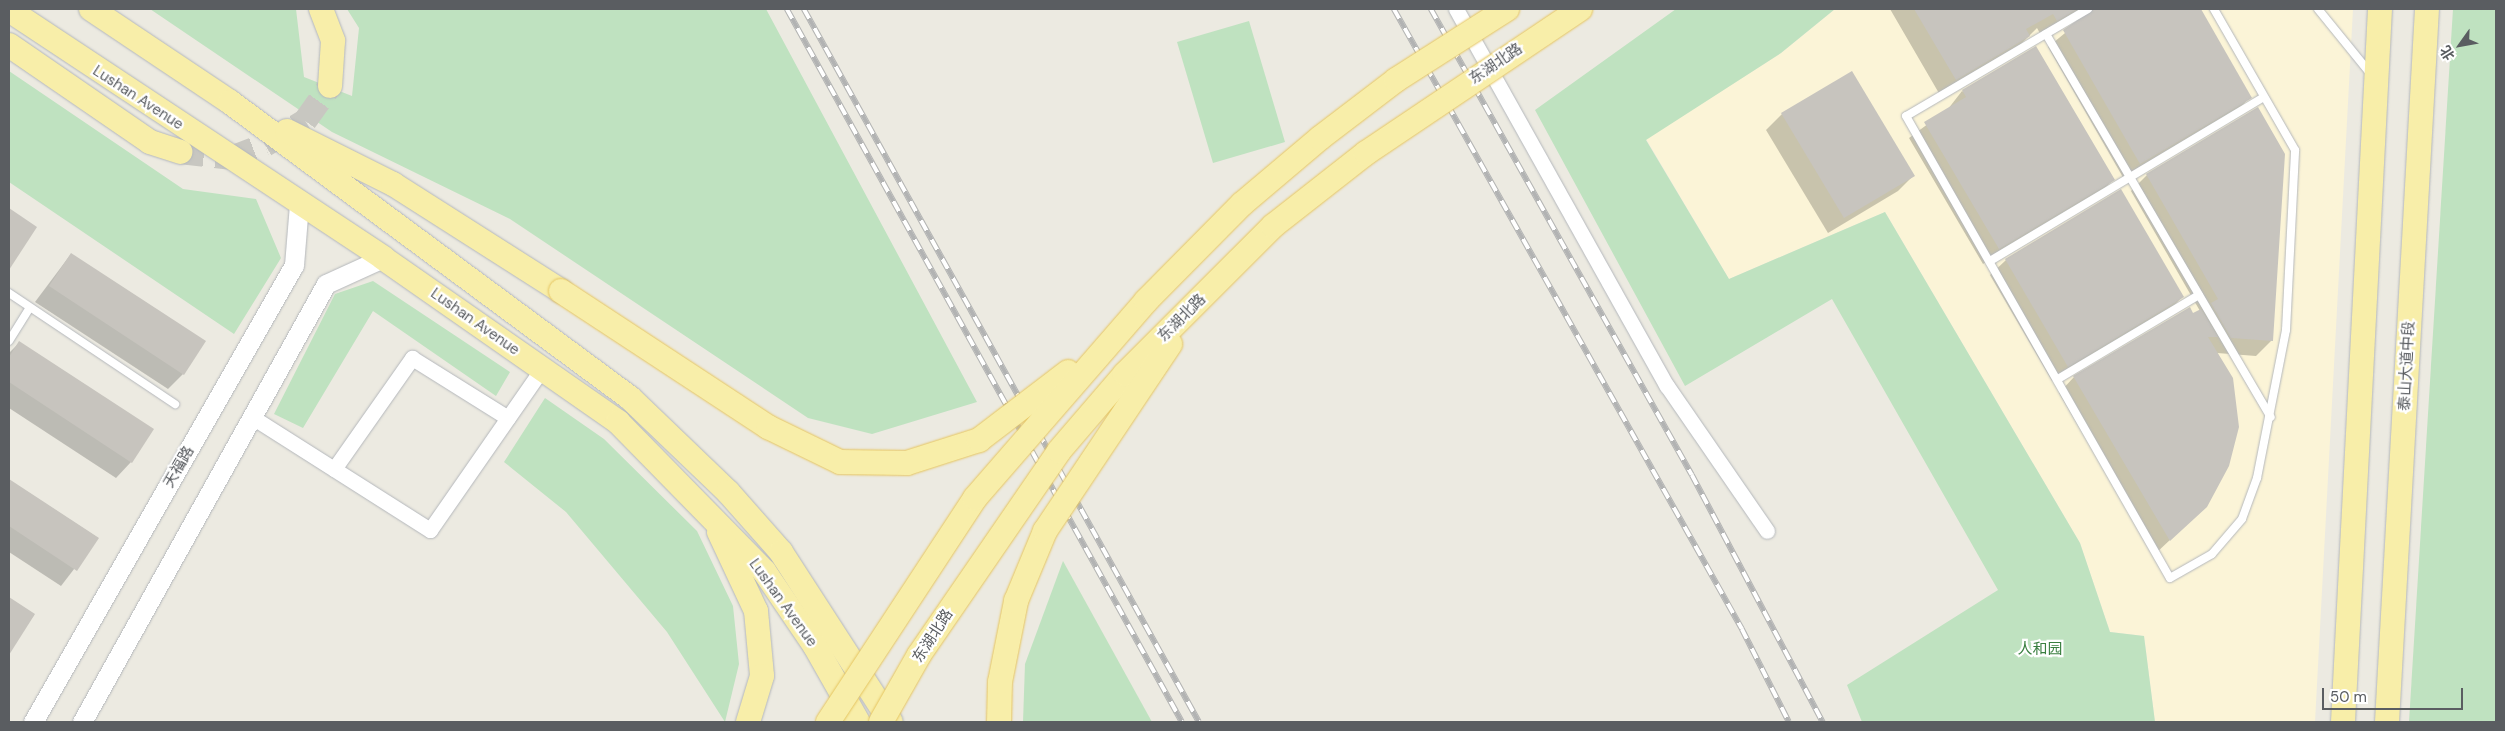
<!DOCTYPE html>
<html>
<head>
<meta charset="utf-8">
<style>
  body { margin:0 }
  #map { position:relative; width:2505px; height:731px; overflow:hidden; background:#eceae1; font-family:"DM Sans","Noto Sans SC",sans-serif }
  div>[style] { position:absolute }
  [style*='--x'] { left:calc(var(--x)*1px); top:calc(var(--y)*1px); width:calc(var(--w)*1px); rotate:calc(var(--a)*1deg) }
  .commercial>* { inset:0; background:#fbf4d7 }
  .green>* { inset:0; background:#bfe2c0 }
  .shadow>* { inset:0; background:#0003 }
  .building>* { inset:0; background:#c7c4be }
  .primary-tunnel>* { height:24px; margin-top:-12px; transform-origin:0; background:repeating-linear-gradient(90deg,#c8c7c1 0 24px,transparent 0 36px) }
  .roads { filter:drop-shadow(0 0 1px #b4b7bb) drop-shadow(0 0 1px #b4b7bb) }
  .service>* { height:8px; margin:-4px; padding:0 4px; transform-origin:4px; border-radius:4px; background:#fff }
  .minor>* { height:15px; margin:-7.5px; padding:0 7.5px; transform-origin:7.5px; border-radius:7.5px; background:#fff }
  .tertiary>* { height:19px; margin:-9.5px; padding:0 9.5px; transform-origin:9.5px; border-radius:9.5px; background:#fff }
  .primary>* { height:24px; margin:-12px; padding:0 12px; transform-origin:12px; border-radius:12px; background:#f8eea9 }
  .rail>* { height:5.5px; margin-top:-2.75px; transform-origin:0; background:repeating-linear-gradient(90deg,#fff 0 11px,#b2b3b3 0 22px); box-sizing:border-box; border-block:1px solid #b2b3b3 }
  .bridges { filter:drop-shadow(0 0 1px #e6c560) drop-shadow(0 0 1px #e6c560) }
  .primary-bridge>* { height:24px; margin:-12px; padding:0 12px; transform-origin:12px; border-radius:12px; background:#f8eea9 }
  span { translate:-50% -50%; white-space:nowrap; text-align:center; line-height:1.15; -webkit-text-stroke:4.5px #fff; paint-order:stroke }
  .street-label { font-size:15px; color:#5a5d61 }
  .park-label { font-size:15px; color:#3a7f40 }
  .frame { position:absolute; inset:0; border:10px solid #5a5d61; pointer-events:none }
  .north { position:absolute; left:2435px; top:20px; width:50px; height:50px; -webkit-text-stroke:4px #fff; paint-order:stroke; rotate:238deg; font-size:14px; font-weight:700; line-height:20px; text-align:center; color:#5a5d61 }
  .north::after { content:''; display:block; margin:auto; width:18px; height:22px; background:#5a5d61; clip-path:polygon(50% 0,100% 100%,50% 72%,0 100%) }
  .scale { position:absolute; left:2322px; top:688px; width:141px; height:22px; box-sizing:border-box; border:2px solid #5a5d61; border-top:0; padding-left:6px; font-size:15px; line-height:18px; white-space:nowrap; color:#5a5d61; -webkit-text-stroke:4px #fff; paint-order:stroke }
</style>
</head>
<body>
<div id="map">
  <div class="commercial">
    <div style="clip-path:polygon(1835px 9px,2353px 9px,2315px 722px,2155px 722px,2144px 636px,2110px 632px,2080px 543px,1885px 212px,1729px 279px,1646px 139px,1781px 53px)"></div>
  </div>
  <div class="green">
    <div style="clip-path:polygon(150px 9px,296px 9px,304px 77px,352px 96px,359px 28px,347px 9px,766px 9px,977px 402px,872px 434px,808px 418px,510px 219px,332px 132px)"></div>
    <div style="clip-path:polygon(1676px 9px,1835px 9px,1781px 53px,1646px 140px,1729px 279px,1885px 212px,2080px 543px,2110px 632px,2144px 636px,2155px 722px,1862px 722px,1847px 685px,1998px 590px,1832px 299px,1685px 386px,1535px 110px)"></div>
    <div style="clip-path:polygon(2453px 9px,2496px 9px,2496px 722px,2409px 722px)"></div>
    <div style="clip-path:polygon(1249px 21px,1285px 142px,1213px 163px,1177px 42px)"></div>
    <div style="clip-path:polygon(9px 71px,183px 189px,256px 199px,281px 258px,234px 334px,9px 182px)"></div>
    <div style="clip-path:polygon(373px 281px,510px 372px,496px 396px,373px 311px,303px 428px,274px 414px,335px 294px)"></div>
    <div style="clip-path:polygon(545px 398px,604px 439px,697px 531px,733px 606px,739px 664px,725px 722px,667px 632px,566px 512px,504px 462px)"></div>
    <div style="clip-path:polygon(1063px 561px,1152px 722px,1023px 722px,1025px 664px)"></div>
  </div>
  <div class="shadow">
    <div style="clip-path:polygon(1890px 9px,2199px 9px,2250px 97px,2235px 113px,2124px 179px,2048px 47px,2076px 24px,2076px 19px,2041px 35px,2037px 28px,2013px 52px,1940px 95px)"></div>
    <div style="clip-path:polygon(1962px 91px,2114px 179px,2098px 195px,1983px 264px,1909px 138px,1948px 109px)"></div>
    <div style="clip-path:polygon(1782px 114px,1913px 176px,1898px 191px,1828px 233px,1766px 130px)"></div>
    <div style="clip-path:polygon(2147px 175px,2272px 340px,2256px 356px,2217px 353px,2206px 506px,2154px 555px,2059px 393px,2074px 377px,2200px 311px,2131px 191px)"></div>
    <div style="clip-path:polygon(9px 210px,35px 227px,9px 265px)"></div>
    <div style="clip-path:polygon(71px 254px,183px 374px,168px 389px,35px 302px)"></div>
    <div style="clip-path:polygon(2006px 260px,2182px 297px,2167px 313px,2052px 381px,1990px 275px)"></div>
    <div style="clip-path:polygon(19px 343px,131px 462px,116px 478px,9px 408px,9px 353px)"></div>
    <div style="clip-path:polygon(9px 480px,98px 538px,61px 586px,9px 552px)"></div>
    <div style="clip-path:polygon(9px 599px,34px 615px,9px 651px)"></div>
  </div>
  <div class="building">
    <div style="clip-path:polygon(1914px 9px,2077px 9px,2057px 21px,2053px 14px,2026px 29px,2030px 36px,1956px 80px)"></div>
    <div style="clip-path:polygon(2094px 9px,2201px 9px,2252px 98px,2140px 164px,2063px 30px)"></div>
    <div style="clip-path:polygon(2036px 46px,2115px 180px,1999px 249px,1924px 122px,1966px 97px,1962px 90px)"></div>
    <div style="clip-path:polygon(1852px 71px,1915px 176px,1844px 218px,1781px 113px)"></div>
    <div style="clip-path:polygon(2258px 107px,2285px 154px,2273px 341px,2231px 338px,2211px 303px,2218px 299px,2146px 174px)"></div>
    <div style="clip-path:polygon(2121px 189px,2184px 297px,2068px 367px,2005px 259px)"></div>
    <div style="clip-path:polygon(9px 208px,37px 227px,9px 270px)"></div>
    <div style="clip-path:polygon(71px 253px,206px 341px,184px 375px,49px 286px)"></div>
    <div style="clip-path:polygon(2190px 307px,2193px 313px,2201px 309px,2218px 337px,2208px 337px,2233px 378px,2239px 427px,2229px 466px,2207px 507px,2170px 541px,2073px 376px)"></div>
    <div style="clip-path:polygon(19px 341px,154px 429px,132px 463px,9px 382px,9px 357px)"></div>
    <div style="clip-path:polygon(9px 479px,99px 538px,77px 571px,9px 526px)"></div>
    <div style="clip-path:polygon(9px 597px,35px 614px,9px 655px)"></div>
  </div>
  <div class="primary-tunnel">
    <div style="--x:180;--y:152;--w:51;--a:6.7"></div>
    <div style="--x:231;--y:158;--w:36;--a:-21"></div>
    <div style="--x:265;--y:145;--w:47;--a:-31"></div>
    <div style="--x:305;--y:121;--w:43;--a:-54.5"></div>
  </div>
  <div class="roads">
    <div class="service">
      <div style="--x:2088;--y:9;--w:211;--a:149.5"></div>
      <div style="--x:1906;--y:116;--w:532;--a:60.26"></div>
      <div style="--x:2170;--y:578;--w:48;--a:-29.7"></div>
      <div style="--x:2212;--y:554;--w:46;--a:-49.4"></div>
      <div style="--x:2242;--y:519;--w:44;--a:-69.9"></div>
      <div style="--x:2257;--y:478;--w:151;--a:-78.9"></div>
      <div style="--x:2286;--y:330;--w:180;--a:-87.1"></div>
      <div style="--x:2295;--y:150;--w:163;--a:-119.9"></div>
      <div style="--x:2318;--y:9;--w:82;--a:50.9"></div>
      <div style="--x:2046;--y:34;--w:444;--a:59.6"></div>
      <div style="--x:1990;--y:261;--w:319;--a:-30.9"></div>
      <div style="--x:9;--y:293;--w:200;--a:33.8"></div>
      <div style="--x:9;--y:341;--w:39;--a:-58"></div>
      <div style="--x:2058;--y:379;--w:164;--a:-30.8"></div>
    </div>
    <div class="minor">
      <div style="--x:1456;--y:9;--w:432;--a:60.8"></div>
      <div style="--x:1667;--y:386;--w:176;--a:55.4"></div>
      <div style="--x:252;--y:417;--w:211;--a:32.4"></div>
      <div style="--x:430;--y:530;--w:196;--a:-55.2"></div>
      <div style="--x:334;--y:469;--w:136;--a:-54.9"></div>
      <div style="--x:412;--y:358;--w:113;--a:32"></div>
    </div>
    <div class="tertiary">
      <div style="--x:33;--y:722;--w:526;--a:-60.27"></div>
      <div style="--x:294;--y:265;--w:61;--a:-85.3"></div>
      <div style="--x:82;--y:722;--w:501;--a:-60.88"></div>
      <div style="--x:326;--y:284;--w:63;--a:-24.5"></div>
    </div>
    <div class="primary">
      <div style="--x:91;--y:9;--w:167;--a:33.8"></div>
      <div style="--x:230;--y:102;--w:498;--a:36.5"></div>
      <div style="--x:630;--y:398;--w:136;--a:43.8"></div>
      <div style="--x:728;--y:492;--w:80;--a:48.5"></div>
      <div style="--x:781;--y:552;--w:202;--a:57.1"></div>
      <div style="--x:321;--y:9;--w:34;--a:69"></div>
      <div style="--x:333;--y:41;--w:45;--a:93.8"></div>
      <div style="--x:9;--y:10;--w:449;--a:33.5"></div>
      <div style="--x:383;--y:258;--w:287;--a:34.9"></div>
      <div style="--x:618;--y:422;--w:209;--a:45.6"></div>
      <div style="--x:764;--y:571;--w:91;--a:55.8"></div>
      <div style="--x:815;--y:646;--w:87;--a:60.5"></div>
      <div style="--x:9;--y:45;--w:171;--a:34.5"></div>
      <div style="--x:150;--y:142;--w:32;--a:18"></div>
      <div style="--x:287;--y:131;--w:119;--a:26.6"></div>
      <div style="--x:393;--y:184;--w:199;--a:32.5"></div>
      <div style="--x:719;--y:532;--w:87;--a:64.9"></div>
      <div style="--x:756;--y:611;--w:65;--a:84.7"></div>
      <div style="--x:762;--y:676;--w:48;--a:106.9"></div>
      <div style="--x:2343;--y:722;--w:714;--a:-87.03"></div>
      <div style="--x:2387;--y:722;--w:714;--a:-86.79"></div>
    </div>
  </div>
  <div class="rail">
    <div style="--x:787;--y:9;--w:815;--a:61.01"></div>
    <div style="--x:804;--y:9;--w:815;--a:61.01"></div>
    <div style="--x:1394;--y:9;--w:711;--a:60.69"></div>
    <div style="--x:1742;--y:629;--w:104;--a:63.2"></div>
    <div style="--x:1431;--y:9;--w:534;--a:60.75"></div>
    <div style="--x:1692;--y:475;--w:280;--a:62.1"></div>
  </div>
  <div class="bridges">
    <div class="primary-bridge">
      <div style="--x:561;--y:291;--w:248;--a:33.3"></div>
      <div style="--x:768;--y:427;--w:80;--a:25.9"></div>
      <div style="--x:840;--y:462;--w:67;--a:0.9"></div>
      <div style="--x:907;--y:463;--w:76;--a:-17.7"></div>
      <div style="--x:979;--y:440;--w:112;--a:-37.4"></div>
      <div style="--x:828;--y:722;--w:268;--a:-56.7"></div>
      <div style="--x:975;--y:498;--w:261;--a:-49"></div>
      <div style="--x:1146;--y:301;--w:136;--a:-45.3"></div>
      <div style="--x:1242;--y:204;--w:102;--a:-40.2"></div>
      <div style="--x:1320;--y:138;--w:96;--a:-37.3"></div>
      <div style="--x:1396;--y:80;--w:132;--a:-32.6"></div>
      <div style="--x:881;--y:722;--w:77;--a:-60.4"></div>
      <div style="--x:919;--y:655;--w:247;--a:-55.5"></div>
      <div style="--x:1059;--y:451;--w:101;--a:-49.4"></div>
      <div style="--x:1125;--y:374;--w:209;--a:-45"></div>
      <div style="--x:1273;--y:226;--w:118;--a:-38.1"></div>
      <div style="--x:1366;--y:153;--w:258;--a:-33.9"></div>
      <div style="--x:999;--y:722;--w:40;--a:-88.6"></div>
      <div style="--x:1000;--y:682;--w:83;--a:-78.8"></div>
      <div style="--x:1016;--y:601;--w:76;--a:-67.5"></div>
      <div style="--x:1045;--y:531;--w:225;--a:-56.2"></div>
    </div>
  </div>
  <div class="street-label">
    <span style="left:1496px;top:64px;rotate:-34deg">东湖北路</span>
    <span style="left:138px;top:98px;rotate:33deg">Lushan Avenue</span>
    <span style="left:1182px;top:318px;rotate:-45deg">东湖北路</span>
    <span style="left:475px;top:322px;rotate:35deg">Lushan Avenue</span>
    <span style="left:2407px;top:366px;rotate:-87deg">泰山大道中段</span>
    <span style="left:179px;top:467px;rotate:-60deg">天福路</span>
    <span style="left:783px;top:603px;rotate:54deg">Lushan Avenue</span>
    <span style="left:933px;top:636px;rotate:-57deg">东湖北路</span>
  </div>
  <div class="park-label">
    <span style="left:2040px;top:650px">人和园</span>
  </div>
  <div class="frame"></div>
  <div class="north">北</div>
  <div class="scale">50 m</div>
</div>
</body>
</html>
